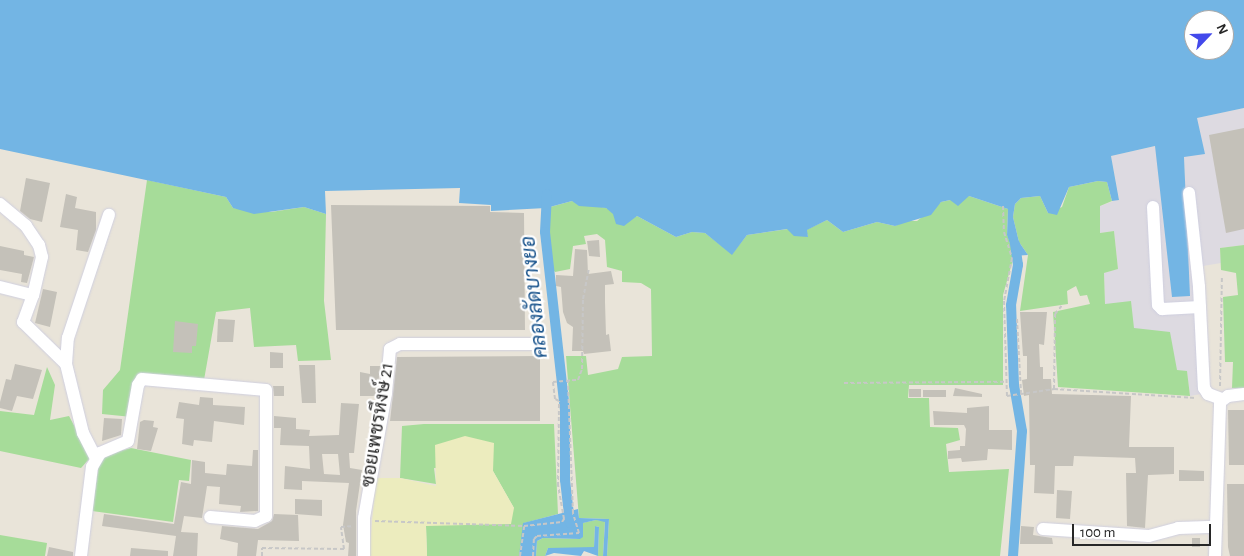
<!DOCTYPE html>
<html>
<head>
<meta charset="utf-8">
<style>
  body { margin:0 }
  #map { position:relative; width:1244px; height:556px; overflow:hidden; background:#e9e4d9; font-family:"Alegreya Sans",Sarabun,sans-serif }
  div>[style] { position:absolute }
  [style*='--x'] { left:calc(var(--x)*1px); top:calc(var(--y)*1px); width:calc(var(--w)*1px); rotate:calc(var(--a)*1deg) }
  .industrial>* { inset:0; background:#dddae1 }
  .green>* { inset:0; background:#a6dc99 }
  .sand>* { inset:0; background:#ececbe }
  .water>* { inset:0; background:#73b5e4 }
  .canal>* { height:10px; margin:-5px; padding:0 5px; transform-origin:5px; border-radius:5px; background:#73b5e4 }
  .building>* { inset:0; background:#c4c1b9 }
  .path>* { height:2px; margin-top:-1px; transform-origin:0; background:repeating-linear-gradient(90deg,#c7c7c7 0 4px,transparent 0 6.5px) }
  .roads { filter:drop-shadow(0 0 1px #cfcfdf) drop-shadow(0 0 1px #cfcfdf) }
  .minor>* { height:12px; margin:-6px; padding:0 6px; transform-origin:6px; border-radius:6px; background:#fff }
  span { translate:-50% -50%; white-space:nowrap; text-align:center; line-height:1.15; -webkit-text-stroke:4.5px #fff; paint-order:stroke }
  .street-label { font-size:19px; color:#272727 }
  .water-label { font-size:20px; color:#17528b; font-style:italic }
  .north { position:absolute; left:1184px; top:10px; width:50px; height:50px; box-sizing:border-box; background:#fff; border:1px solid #a9a9a9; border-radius:50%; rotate:66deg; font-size:14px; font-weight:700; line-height:20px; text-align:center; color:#272727 }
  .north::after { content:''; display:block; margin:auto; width:18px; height:22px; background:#4349eb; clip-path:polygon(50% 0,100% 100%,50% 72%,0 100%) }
  .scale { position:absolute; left:1072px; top:524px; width:139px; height:22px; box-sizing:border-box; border:2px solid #272727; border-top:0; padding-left:6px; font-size:15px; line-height:18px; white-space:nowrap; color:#272727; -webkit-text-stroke:4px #fff; paint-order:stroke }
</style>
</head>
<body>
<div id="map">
  <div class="industrial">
    <div style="clip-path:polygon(1244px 108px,1244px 245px,1220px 248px,1221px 263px,1203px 266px,1206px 382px,1212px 392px,1190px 396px,1187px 372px,1177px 370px,1105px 304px,1104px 273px,1118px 269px,1114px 231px,1100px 233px,1100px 206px,1119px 199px,1111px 156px,1156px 146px,1163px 202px,1189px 296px,1184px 157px,1197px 118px)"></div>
  </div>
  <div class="green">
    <div style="clip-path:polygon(147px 180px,226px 197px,233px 208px,271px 212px,304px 207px,326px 214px,324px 301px,331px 360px,298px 361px,296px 345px,254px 347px,250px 308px,216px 312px,204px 380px,145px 382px,132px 417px,102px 414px,103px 390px,120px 370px)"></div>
    <div style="clip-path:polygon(1098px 181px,1107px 182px,1112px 201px,1100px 206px,1100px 233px,1114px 231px,1118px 269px,1104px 273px,1105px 304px,1131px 301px,1134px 328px,1170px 332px,1177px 370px,1187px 371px,1190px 396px,1058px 387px,1053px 312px,1090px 304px,1087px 295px,1080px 296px,1076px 286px,1067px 291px,1068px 304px,1020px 311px,1028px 255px,1019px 242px,1013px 217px,1015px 204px,1021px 198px,1040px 196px,1048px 213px,1062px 207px,1069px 187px)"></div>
    <div style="clip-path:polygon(969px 196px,1008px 209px,1007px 234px,1014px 256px,1003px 295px,1003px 385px,909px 385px,908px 398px,929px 398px,930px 427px,958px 428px,960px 440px,946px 444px,949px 472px,1009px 469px,1000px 556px,607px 556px,609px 519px,579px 518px,566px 356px,586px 356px,588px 375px,618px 369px,622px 357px,652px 356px,651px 289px,641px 283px,622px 282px,622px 271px,607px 267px,605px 240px,597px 234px,584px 236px,586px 244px,573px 246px,570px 269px,555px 272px,552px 268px,548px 242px,550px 207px,572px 201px,606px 208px,630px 220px,637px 216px,676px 237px,692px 232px,705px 233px,732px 254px,747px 235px,788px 229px,808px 237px,806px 230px,827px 220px,843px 232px,877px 222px,895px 226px,905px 221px,917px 221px,941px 202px)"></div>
    <div style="clip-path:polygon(1244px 245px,1244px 388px,1232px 388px,1233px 362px,1225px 362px,1223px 297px,1238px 295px,1236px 273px,1221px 270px,1220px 248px)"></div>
    <div style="clip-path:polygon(47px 367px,55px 385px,50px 420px,69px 416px,91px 457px,81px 468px,0 451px,0 411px,34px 415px)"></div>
    <div style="clip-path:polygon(424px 424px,554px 424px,558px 514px,524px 523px,519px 556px,427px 556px,426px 526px,514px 508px,493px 471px,434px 468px,436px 484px,400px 478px,402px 426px)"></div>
    <div style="clip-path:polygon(131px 448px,191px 460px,189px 481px,179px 480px,173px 522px,92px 511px,99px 463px,105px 455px)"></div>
    <div style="clip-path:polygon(596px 520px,605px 521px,603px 556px,598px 556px,599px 527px,595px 526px,594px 548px,548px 548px,545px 556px,536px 556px,537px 541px,543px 538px,580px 539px,582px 523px)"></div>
    <div style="clip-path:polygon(0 535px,47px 543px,45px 556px,0 556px)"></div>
  </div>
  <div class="sand">
    <div style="clip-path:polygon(465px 436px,494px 443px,493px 471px,514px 508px,511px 524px,426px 526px,427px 556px,369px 556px,376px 478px,400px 478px,436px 486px,435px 445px)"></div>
  </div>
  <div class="water">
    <div style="clip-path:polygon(evenodd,0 0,1244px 0,1244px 108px,1197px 118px,1205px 154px,1184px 157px,1190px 296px,1172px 297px,1155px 146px,1111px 156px,1119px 200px,1112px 201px,1107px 182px,1098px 181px,1069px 187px,1057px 215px,1048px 213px,1040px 196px,1021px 198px,1015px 204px,1013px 217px,1019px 242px,1028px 255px,1014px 256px,1007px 235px,1008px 209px,969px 196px,958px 206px,950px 200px,941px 202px,931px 215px,895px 226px,877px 222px,843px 232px,827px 220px,807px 230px,808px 237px,794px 236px,787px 229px,747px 235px,732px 255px,705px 233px,692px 232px,676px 237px,637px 216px,624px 226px,616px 224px,613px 214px,606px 208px,579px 206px,572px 201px,546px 208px,491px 211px,491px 205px,459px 203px,460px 188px,325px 191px,326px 214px,304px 207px,254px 214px,233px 208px,226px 197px,0 149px,0 0,1194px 20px,1224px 20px,1224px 50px,1194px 50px,1194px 20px)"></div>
    <div style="clip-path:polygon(578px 509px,579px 518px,609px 519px,607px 556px,603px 556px,605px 522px,596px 520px,583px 523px,583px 537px,580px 539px,543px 538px,537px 541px,536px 556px,519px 556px,523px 523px)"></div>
    <div style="clip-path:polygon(595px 526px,599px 527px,598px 556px,584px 551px,581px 556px,554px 553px,545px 556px,548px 548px,594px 547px)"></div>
  </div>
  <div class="canal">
    <div style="--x:547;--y:194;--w:38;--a:93"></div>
    <div style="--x:545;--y:232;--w:180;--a:83.6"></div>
    <div style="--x:565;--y:411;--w:69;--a:90"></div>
    <div style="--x:565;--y:480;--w:43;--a:83.4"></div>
    <div style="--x:1013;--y:556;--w:125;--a:-85.9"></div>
    <div style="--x:1022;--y:431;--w:47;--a:-99.9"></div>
    <div style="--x:1014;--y:385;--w:80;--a:-92.1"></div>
    <div style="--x:1011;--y:305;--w:41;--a:-80.1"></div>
    <div style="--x:1018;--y:265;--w:21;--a:-98"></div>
  </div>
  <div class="building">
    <div style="clip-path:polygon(1244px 128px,1244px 229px,1226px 233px,1209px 135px)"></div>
    <div style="clip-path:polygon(26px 178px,50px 183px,42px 222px,30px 219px,20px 211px)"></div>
    <div style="clip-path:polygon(66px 194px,77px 197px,75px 208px,96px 212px,96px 230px,88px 252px,76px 250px,78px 230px,60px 227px)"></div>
    <div style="clip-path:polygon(331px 205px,490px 206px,490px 212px,524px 213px,525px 330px,336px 330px)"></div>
    <div style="clip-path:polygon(599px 240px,600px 257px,589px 256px,587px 241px)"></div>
    <div style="clip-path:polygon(0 246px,24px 251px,24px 255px,34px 257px,27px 283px,21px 282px,22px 274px,0 270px)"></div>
    <div style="clip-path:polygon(575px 249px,587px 250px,588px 274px,611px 271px,614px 284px,605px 285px,605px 302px,606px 335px,609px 334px,611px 351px,584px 354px,583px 351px,572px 351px,573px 327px,567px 323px,563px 312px,561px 287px,556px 286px,556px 275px,573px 276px)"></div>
    <div style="clip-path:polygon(43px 289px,57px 292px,50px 327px,35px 323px)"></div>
    <div style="clip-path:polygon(1020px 312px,1047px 312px,1044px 345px,1039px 344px,1040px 367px,1043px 367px,1043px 379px,1051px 379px,1052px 394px,1131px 396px,1129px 447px,1174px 447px,1174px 474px,1148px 475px,1145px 528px,1127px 526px,1126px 473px,1136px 473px,1135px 458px,1074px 456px,1073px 466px,1055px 466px,1054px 494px,1034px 493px,1035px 465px,1030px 465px,1029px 395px,1024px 396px,1022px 380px,1027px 379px,1027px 356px,1023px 356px)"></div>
    <div style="clip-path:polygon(218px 319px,235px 320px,233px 342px,217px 342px)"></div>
    <div style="clip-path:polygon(175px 321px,198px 324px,196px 346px,192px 346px,192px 353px,173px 352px)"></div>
    <div style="clip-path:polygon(270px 352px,283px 353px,283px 368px,270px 368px)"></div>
    <div style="clip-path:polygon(540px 356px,540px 421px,390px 421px,397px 357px)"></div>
    <div style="clip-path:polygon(15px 364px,42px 370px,33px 399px,17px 396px,12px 411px,0 408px,0 402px,6px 379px,11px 380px)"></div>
    <div style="clip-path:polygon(299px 365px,315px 365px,316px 403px,302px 403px)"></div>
    <div style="clip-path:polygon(370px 366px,380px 366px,377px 396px,360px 396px,360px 372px,370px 374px)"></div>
    <div style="clip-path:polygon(273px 386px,284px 386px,284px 396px,274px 396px)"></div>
    <div style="clip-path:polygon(955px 388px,982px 394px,982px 397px,953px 396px)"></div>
    <div style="clip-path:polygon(909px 389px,921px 389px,921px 397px,909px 397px)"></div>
    <div style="clip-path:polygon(923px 390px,946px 390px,946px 397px,923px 397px)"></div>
    <div style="clip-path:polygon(200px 397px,213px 398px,213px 405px,245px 407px,244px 425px,214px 421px,212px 442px,194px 440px,193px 446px,182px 444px,184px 419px,176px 418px,179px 402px,199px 405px)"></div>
    <div style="clip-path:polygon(evenodd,341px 403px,359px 404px,354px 453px,349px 453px,350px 468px,362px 470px,356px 511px,356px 556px,348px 556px,349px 543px,346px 542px,343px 525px,349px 483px,302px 481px,302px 490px,284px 489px,285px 466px,310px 469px,309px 446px,280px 445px,281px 428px,274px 428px,274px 416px,296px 418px,296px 429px,310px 430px,309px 436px,339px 435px,341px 403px,322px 454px,338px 454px,340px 475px,324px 474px,322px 454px)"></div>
    <div style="clip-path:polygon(989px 406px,989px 430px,1012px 430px,1012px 450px,988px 449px,987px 460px,962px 462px,961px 458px,948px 459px,948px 451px,960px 450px,960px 446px,965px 446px,966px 429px,964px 425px,934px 425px,933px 411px,967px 413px,967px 408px)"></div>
    <div style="clip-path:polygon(1228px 410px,1244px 410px,1244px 465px,1229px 465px)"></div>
    <div style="clip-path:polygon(104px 418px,122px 419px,121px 435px,102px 441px)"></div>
    <div style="clip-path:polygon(144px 420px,154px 421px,153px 427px,158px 428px,151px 451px,137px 449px,140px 422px)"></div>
    <div style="clip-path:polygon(253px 450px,258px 450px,258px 511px,240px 512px,241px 506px,219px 504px,220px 487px,207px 486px,202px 518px,184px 516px,181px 532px,198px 533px,197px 556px,173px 556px,176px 536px,102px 526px,104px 514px,174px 524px,181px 482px,191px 484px,192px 460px,205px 462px,205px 473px,226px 475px,227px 464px,252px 466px)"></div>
    <div style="clip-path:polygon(1179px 470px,1204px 471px,1204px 481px,1179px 481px)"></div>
    <div style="clip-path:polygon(1227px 484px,1244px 484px,1244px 556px,1230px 556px,1228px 547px)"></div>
    <div style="clip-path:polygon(1057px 490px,1072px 491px,1070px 519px,1056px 518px)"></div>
    <div style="clip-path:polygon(295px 499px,322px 500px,322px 516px,295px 514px)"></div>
    <div style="clip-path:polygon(274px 514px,298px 515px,299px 541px,258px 540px,256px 556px,237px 556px,238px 543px,220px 539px,222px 526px,258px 529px,272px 521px)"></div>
    <div style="clip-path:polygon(1021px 526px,1034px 527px,1033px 535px,1052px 538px,1053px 544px,1020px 544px)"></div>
    <div style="clip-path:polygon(1192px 538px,1200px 538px,1200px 547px,1192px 547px)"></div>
    <div style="clip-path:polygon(49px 547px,73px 552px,73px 556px,47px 556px)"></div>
    <div style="clip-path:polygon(131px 548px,168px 551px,168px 556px,130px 556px)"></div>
  </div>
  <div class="path">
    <div style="--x:1003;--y:206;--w:26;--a:88"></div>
    <div style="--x:1004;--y:232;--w:27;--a:73"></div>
    <div style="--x:1012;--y:258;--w:44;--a:100.5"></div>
    <div style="--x:1004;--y:301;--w:95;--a:88.2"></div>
    <div style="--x:1007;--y:396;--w:48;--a:-8.5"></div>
    <div style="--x:1054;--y:389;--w:142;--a:3.6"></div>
    <div style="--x:1017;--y:319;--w:74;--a:86.9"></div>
    <div style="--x:844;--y:383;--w:162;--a:-0.4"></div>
    <div style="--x:1220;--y:386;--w:110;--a:-89"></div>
    <div style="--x:1054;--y:389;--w:75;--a:-89.2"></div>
    <div style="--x:1055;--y:314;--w:13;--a:-51"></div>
    <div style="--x:375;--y:521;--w:149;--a:1.9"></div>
    <div style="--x:524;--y:526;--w:38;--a:-6"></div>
    <div style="--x:562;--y:522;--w:4;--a:-56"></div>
    <div style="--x:564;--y:519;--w:34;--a:-100"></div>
    <div style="--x:558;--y:486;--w:85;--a:-89.3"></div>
    <div style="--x:559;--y:401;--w:4;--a:-153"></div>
    <div style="--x:555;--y:399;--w:17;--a:-97"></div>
    <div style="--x:553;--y:382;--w:25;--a:-5"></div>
    <div style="--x:578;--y:380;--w:12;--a:-70"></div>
    <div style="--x:582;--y:369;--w:70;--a:-89.2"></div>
    <div style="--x:583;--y:299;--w:32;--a:-79"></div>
    <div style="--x:262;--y:556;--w:8;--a:-90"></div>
    <div style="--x:262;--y:548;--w:82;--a:0.7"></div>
    <div style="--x:344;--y:549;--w:22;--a:-98"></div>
    <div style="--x:341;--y:527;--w:13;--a:-4"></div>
    <div style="--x:520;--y:556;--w:30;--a:-82"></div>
    <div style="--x:533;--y:556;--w:17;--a:-87"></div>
    <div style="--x:534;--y:539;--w:4;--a:-45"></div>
    <div style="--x:537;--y:536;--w:42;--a:-4.1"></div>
    <div style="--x:579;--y:533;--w:21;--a:-107"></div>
    <div style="--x:573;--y:513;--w:132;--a:-92.2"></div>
  </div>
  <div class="roads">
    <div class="minor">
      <div style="--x:1189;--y:193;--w:95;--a:83.9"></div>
      <div style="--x:1199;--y:287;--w:101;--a:87.2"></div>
      <div style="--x:1204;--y:388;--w:7;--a:56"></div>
      <div style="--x:1208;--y:394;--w:15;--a:20"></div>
      <div style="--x:0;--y:204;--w:34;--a:40"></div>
      <div style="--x:26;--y:226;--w:23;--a:56"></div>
      <div style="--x:39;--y:245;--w:12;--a:76"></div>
      <div style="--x:42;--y:257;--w:39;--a:103"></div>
      <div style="--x:1153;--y:207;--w:98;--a:87.1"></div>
      <div style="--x:1158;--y:305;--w:6;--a:45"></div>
      <div style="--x:1162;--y:309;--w:38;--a:-3"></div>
      <div style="--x:0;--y:287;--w:34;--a:14"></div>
      <div style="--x:33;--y:295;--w:29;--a:110"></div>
      <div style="--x:23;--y:322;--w:60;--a:44.3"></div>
      <div style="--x:66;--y:364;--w:71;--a:76.2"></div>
      <div style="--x:83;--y:433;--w:29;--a:63"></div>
      <div style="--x:66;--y:364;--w:26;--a:-86"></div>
      <div style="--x:68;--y:338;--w:130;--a:-71.6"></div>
      <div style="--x:1043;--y:529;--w:106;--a:3.8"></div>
      <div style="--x:1149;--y:536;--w:30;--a:-15"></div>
      <div style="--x:1178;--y:528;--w:38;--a:-2"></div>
      <div style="--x:81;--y:556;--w:90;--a:-83"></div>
      <div style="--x:92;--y:467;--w:16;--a:-60"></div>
      <div style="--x:100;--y:453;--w:30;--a:-23"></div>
      <div style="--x:128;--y:441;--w:57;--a:-79.9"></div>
      <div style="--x:138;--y:385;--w:7;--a:-56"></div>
      <div style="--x:142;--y:379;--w:124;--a:5.1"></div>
      <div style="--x:266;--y:390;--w:126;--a:90"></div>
      <div style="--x:266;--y:516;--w:12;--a:156"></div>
      <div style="--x:255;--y:521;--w:45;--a:-174.9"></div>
      <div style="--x:364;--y:556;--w:38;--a:-90"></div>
      <div style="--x:364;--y:518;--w:127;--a:-80"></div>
      <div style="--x:386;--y:393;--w:44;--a:-84.8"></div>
      <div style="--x:390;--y:349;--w:11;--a:-27"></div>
      <div style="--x:400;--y:344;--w:134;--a:0"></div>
      <div style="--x:1215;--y:556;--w:154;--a:-88.1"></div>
      <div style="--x:1220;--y:402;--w:10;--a:-37"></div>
      <div style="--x:1228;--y:396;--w:16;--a:-7"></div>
    </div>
  </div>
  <div class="street-label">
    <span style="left:378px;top:425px;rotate:-81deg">ซอยเพชรหึงษ์ 21</span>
  </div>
  <div class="water-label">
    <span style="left:535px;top:297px;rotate:-96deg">คลองลัดบางยอ</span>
  </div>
  <div class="north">N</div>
  <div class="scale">100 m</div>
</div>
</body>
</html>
